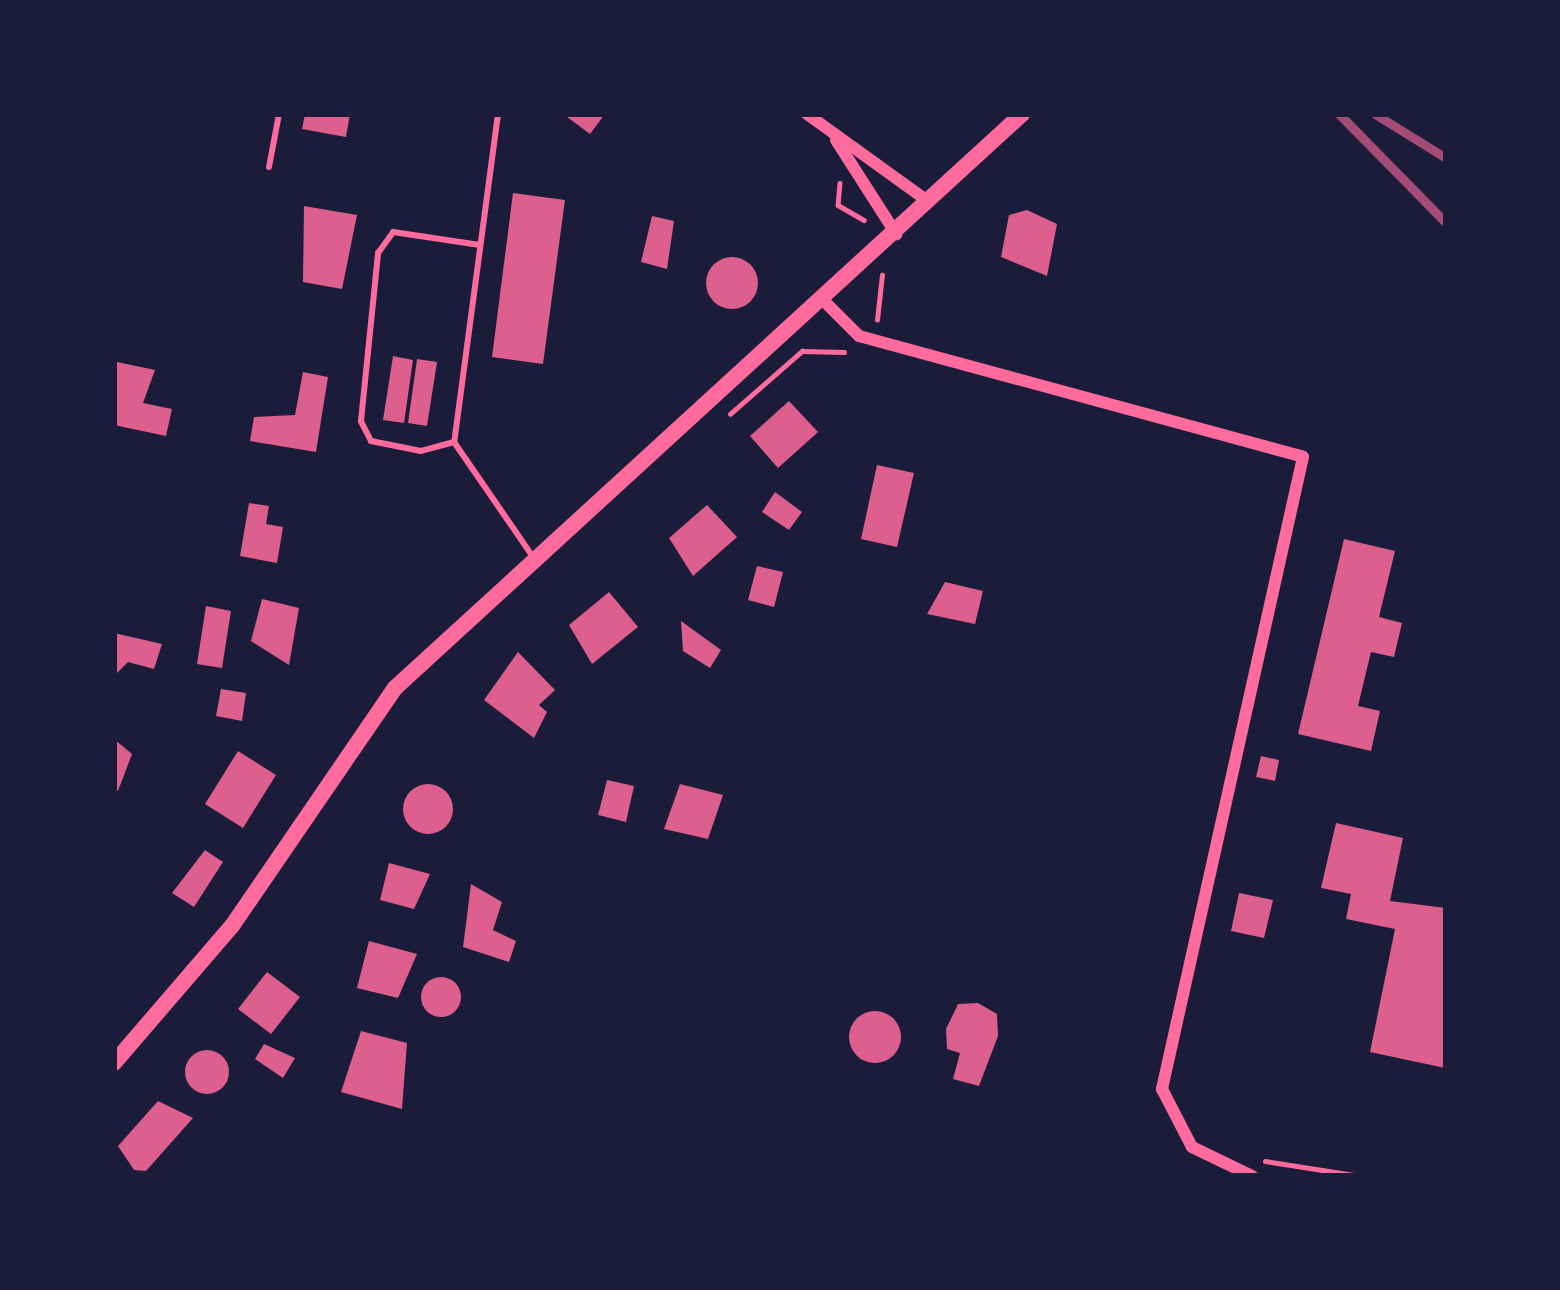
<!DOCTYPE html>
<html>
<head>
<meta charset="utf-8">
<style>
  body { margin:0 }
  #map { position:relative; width:1560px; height:1290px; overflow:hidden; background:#1b1b3a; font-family:Montserrat,sans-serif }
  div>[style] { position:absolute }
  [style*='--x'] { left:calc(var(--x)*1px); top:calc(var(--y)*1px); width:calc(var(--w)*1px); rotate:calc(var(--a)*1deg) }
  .building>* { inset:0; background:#dd5f8e }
  .round { border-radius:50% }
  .path>* { height:4.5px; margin:-2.25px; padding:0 2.25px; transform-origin:2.25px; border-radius:2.25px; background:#ff6b9d }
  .service>* { height:6px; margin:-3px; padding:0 3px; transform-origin:3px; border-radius:3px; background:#ff6b9d }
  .minor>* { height:12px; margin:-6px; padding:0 6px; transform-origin:6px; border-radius:6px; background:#ff6b9d }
  .tertiary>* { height:16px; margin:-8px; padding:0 8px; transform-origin:8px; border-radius:8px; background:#ff6b9d }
  .rail>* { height:9px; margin:-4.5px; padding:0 4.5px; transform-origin:4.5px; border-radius:4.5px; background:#a44b75 }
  span { translate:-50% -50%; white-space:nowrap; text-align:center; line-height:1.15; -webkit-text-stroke:12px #1b1b3a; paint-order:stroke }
  .frame { position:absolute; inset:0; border:117px solid #1b1b3a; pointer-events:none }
</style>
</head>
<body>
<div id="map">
  <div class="building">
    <div style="clip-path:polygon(305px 114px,350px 114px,346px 137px,302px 129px)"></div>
    <div style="clip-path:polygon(563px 114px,605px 114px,590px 134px)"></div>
    <div style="clip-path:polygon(513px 193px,565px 200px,543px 364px,492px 357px)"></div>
    <div style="clip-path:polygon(304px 206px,357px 215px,342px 289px,303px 282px)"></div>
    <div style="clip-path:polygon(1027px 210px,1057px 224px,1047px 276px,1001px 257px,1009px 215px)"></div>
    <div style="clip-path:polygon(652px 216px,674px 221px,667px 269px,641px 262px)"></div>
    <div class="round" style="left:706px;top:257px;width:52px;height:52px"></div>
    <div style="clip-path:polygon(393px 356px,413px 360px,404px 423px,383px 420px)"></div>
    <div style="clip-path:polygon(417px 359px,437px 362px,427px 426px,408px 423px)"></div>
    <div style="clip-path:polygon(117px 362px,155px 370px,143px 403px,172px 409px,166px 436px,114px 425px)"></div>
    <div style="clip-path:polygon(303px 372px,328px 377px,316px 452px,250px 441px,254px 417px,295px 415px)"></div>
    <div style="clip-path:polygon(789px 401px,818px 432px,778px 468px,750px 436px)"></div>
    <div style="clip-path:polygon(877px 465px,914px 473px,897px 547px,861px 539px)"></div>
    <div style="clip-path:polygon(775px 492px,802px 512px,789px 530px,762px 512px)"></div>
    <div style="clip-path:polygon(249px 503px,269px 506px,266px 524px,283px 527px,277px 563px,240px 556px)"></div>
    <div style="clip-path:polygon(707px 505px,737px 537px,693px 576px,669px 538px)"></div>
    <div style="clip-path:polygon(1344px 539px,1395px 551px,1379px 617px,1402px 623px,1394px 657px,1371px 652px,1358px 706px,1380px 711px,1371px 751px,1298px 734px)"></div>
    <div style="clip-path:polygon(757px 566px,783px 572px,774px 607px,748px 600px)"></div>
    <div style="clip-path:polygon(945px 582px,983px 591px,975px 624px,927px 614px)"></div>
    <div style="clip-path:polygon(609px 592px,638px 627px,592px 664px,569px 625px)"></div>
    <div style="clip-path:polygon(262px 599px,299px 608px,289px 665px,251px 641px)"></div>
    <div style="clip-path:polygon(206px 606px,231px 611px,222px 668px,197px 664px)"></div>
    <div style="clip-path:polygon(681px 621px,721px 650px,710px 668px,683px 651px)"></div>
    <div style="clip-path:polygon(114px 633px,162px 644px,154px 669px,128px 662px,114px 676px)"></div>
    <div style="clip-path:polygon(518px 652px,555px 690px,539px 705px,547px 712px,534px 738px,484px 700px)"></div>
    <div style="clip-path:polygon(221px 689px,246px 693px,242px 721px,216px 716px)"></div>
    <div style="clip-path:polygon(114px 739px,132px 754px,118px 791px,114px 789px)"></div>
    <div style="clip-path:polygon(238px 751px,276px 775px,243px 828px,205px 804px)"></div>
    <div style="clip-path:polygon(1261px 756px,1279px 760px,1275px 781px,1256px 777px)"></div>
    <div style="clip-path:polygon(607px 780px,634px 786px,626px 822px,598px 815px)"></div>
    <div style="clip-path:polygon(680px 784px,723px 795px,708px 839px,664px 829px)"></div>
    <div class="round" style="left:403px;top:784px;width:50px;height:50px"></div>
    <div style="clip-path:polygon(1336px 823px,1403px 838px,1390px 901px,1446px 908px,1445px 1068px,1370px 1052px,1395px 929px,1346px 919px,1351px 894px,1321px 888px)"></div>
    <div style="clip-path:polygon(205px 850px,223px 862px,194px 907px,172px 893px)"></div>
    <div style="clip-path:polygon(389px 863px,430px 874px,414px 909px,380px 900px)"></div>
    <div style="clip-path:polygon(471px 884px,502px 902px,493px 930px,516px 941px,509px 962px,463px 947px)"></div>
    <div style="clip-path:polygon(1239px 893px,1273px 900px,1264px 938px,1231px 931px)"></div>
    <div style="clip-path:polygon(369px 941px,417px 954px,398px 998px,357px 988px)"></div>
    <div style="clip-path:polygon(267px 972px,300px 997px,271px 1034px,238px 1009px)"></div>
    <div class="round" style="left:421px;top:977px;width:40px;height:40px"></div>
    <div style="clip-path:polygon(978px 1003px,997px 1014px,998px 1036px,979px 1086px,953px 1079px,960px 1053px,947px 1049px,946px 1029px,958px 1004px)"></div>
    <div class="round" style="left:849px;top:1011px;width:52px;height:52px"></div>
    <div style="clip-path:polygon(361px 1031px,407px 1043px,402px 1109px,341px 1092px)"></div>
    <div style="clip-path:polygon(264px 1044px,295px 1058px,283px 1078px,255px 1059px)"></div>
    <div class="round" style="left:185px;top:1050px;width:44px;height:44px"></div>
    <div style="clip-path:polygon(158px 1101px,193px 1118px,146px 1171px,134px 1170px,118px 1146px)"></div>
  </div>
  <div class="path">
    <div style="--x:840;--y:183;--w:22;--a:95"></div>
    <div style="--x:838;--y:205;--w:30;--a:30"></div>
    <div style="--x:877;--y:320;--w:45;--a:-83.7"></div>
    <div style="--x:730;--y:414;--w:96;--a:-41.2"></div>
    <div style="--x:802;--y:351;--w:42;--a:1.4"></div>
    <div style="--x:1265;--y:1161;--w:96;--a:9"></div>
  </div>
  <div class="service">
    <div style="--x:498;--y:114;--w:331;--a:97.6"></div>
    <div style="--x:454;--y:442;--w:143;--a:55.5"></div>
    <div style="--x:269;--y:167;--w:54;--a:-79.3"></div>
    <div style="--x:454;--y:442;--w:34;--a:165"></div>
    <div style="--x:421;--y:451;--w:51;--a:-168.7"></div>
    <div style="--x:371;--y:441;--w:22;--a:-117"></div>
    <div style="--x:361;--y:421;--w:169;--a:-84.2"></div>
    <div style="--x:378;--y:253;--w:26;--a:-54"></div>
    <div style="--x:393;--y:232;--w:88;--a:8.5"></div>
  </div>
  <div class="minor">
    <div style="--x:807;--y:114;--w:150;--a:35.8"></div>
    <div style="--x:836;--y:140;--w:112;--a:57.4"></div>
    <div style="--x:826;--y:303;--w:47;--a:45"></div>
    <div style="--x:859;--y:336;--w:460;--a:15.2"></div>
    <div style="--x:1303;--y:457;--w:648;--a:102.58"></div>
    <div style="--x:1162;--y:1089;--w:65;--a:62.7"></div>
    <div style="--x:1192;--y:1147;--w:67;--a:25.8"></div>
  </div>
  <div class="tertiary">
    <div style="--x:114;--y:1063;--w:181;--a:-49.3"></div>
    <div style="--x:232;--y:926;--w:288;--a:-55.6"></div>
    <div style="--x:395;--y:688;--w:850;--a:-42.47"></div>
  </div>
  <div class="rail">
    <div style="--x:1339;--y:114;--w:153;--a:45.5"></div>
    <div style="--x:1375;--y:114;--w:84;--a:31.8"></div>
  </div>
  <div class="frame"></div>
</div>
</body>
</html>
